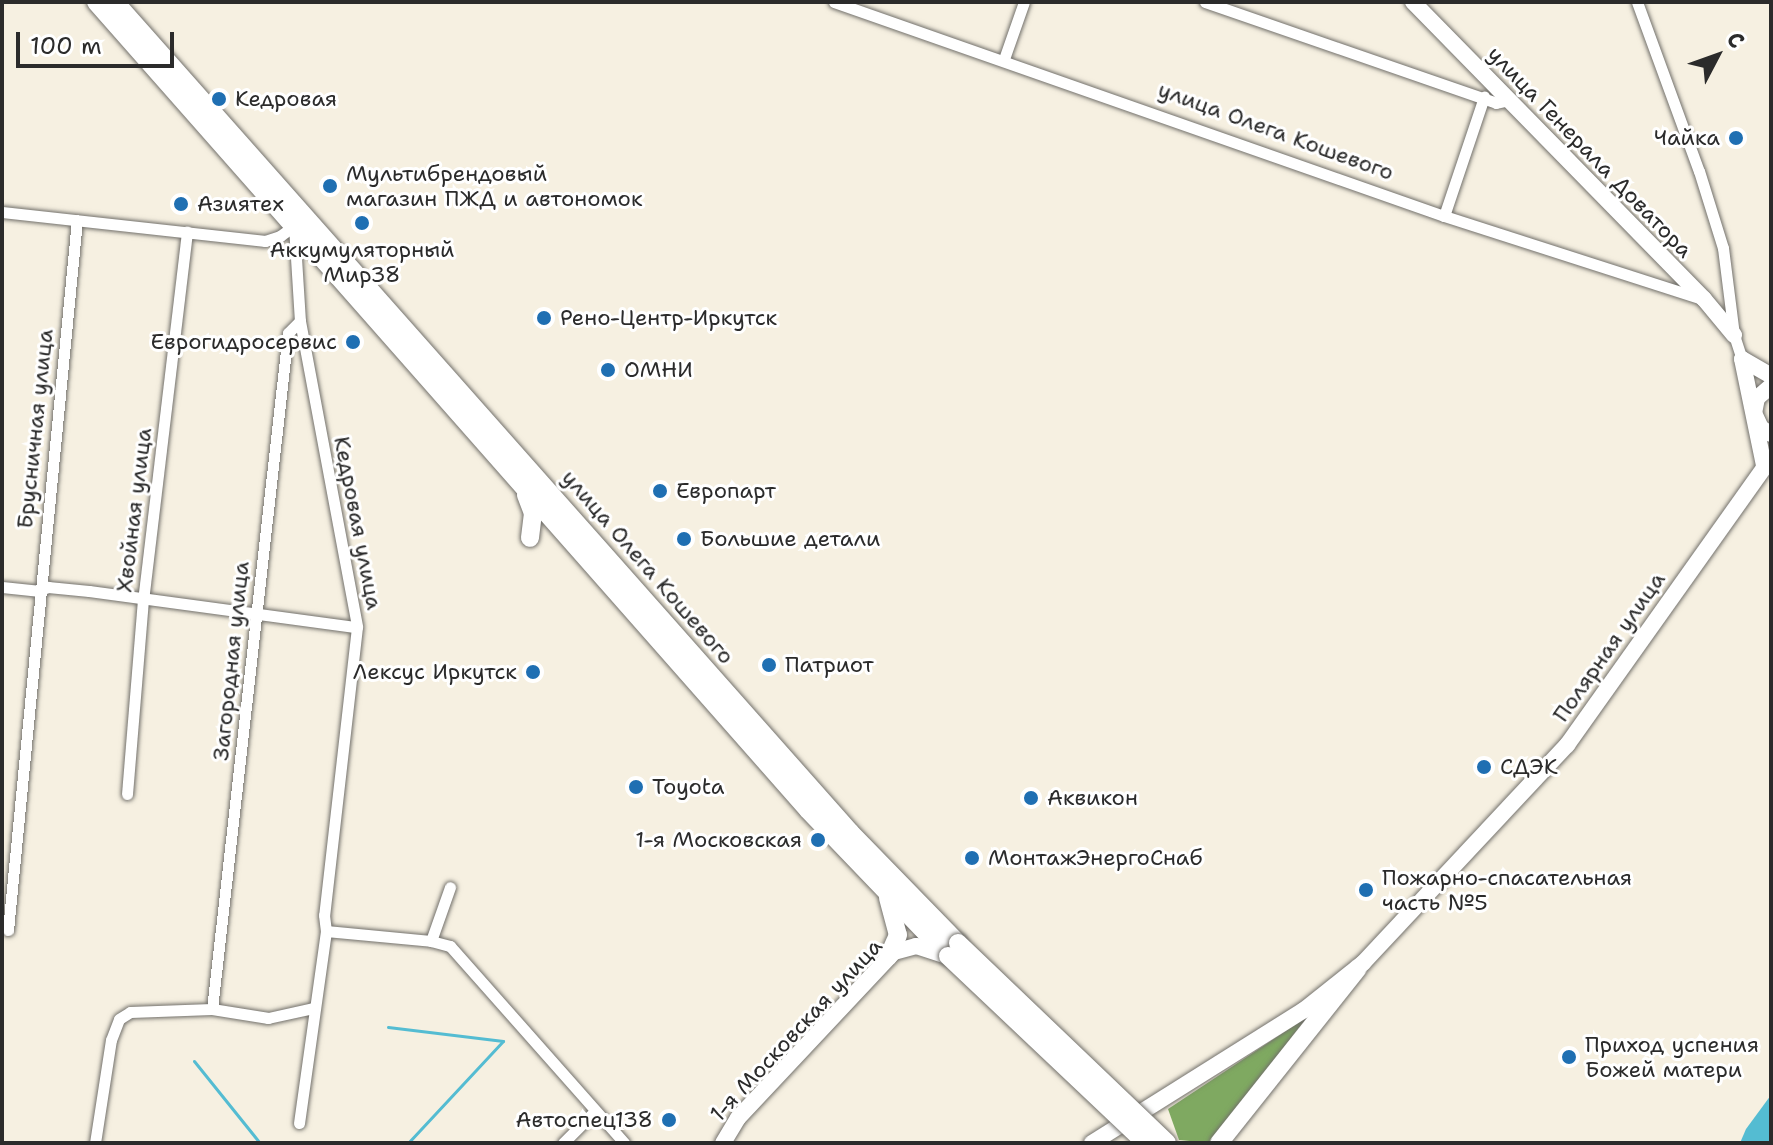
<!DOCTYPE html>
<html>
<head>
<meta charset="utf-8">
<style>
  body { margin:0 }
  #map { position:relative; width:1773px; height:1145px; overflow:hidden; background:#f6f0e1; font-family:"Shantell Sans",sans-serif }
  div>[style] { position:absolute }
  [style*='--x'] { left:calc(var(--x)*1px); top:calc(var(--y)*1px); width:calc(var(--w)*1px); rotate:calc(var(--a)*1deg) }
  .forest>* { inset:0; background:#7fa961 }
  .water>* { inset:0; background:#54bcd2 }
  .stream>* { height:3px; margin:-1.5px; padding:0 1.5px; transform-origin:1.5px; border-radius:1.5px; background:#54bcd2 }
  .roads { filter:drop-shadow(0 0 2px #72706b) drop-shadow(0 0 2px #72706b) }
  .street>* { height:11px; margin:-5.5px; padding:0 5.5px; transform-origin:5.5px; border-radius:5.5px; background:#fff }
  .secondary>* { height:16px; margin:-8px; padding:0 8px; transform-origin:8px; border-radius:8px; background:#fff }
  .primary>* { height:18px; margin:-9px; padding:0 9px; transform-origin:9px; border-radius:9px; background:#fff }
  .bridges { filter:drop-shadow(0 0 2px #72706b) drop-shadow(0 0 2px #72706b) }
  .primary-bridge>* { height:18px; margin:-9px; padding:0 9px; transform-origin:9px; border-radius:9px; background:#fff }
  .dots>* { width:22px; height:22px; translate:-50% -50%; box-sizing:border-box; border:4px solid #fff; border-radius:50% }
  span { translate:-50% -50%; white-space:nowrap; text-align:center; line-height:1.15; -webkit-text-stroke:6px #fff; paint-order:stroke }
  .poi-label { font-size:22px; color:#2b2b2b }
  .left { translate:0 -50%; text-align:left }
  .right { translate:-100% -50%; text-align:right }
  .street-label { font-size:22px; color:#2b2b2b }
  .frame { position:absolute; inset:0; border:4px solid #2b2b2b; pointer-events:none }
  .north { position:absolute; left:1677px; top:16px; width:80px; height:80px; -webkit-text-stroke:6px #fff; paint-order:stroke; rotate:49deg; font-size:22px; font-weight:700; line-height:32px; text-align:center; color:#2b2b2b }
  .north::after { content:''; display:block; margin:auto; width:28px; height:36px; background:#2b2b2b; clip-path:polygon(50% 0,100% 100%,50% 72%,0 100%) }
  .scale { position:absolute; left:16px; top:32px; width:158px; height:36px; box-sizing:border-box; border:4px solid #2b2b2b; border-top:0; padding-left:10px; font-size:24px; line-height:28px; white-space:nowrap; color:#2b2b2b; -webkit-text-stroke:6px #fff; paint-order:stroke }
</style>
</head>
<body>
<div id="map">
  <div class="forest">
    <div style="clip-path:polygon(1307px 1017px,1211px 1143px,1179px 1140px,1168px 1109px)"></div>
  </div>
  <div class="water">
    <div style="clip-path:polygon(1771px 1095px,1771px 1143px,1740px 1143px,1746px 1129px)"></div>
  </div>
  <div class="stream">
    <div style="--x:388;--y:1027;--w:116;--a:6.9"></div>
    <div style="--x:503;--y:1041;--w:139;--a:133"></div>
    <div style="--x:194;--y:1061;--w:105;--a:51.2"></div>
  </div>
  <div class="roads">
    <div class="street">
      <div style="--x:834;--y:2;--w:646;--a:19.33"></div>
      <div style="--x:1444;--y:216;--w:269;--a:17.8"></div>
      <div style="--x:1205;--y:2;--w:308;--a:19.1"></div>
      <div style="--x:1496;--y:103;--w:13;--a:-13"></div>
      <div style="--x:1637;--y:2;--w:180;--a:69.9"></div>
      <div style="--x:1699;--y:171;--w:81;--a:72.7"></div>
      <div style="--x:1723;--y:248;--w:88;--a:82.8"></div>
      <div style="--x:1734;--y:335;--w:25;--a:72"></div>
      <div style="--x:1004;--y:59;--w:60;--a:-70.7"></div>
      <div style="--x:2;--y:212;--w:265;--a:6.3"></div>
      <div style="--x:265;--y:241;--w:16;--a:-18"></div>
      <div style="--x:280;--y:236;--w:17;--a:-36"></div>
      <div style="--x:294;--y:226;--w:95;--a:86.4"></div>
      <div style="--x:300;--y:321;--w:311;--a:79.4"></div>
      <div style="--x:357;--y:627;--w:290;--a:96.5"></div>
      <div style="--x:324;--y:915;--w:16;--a:83"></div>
      <div style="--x:326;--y:931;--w:194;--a:98"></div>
      <div style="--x:1444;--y:216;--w:126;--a:-71.4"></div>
      <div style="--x:2;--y:587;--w:36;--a:6"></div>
      <div style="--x:38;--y:591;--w:11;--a:-22"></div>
      <div style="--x:48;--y:587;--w:41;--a:5.6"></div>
      <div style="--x:89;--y:591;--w:270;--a:7.7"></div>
      <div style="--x:127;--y:794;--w:194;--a:-85.3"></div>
      <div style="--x:143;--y:601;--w:372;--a:-83.2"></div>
      <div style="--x:8;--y:930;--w:713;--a:-84.45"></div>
      <div style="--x:326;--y:931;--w:105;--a:5.4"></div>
      <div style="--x:431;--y:941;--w:20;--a:15"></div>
      <div style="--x:450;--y:946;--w:263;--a:48.5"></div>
      <div style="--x:431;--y:941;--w:57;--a:-70.6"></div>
      <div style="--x:212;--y:1009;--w:680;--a:-83.59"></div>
      <div style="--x:288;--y:333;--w:17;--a:-45"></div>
      <div style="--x:95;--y:1143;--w:104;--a:-81.2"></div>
      <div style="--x:111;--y:1040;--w:22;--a:-69"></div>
      <div style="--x:119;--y:1019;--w:13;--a:-32"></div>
      <div style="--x:130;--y:1012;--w:82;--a:-2.1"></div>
      <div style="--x:212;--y:1009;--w:57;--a:9.1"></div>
      <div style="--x:268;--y:1018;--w:47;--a:-12.3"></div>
      <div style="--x:563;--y:1143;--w:44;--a:-45"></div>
    </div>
    <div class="secondary">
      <div style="--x:1413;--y:2;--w:416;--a:45.6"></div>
      <div style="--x:1704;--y:299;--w:47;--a:50.2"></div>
      <div style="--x:1742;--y:359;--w:108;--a:78.3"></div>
      <div style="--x:1742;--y:359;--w:34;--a:30"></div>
      <div style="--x:1771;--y:386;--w:18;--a:139"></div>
      <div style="--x:1757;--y:398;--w:15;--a:101"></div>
      <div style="--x:1754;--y:413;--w:17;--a:65"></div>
      <div style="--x:1761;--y:428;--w:12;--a:31"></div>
      <div style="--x:723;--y:1143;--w:29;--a:-59"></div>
      <div style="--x:738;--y:1118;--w:228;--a:-46.8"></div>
      <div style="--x:894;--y:952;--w:23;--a:-15"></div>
      <div style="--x:916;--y:946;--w:29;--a:18"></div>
      <div style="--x:1092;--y:1143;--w:250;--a:-32.1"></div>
      <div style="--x:1304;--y:1010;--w:75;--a:-38.5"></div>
      <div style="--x:1363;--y:963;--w:299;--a:-46.9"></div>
      <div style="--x:1567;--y:745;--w:352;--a:-54.6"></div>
    </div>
    <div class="primary">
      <div style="--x:96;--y:2;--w:1077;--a:48.61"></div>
      <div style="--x:808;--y:810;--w:202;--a:46.2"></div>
      <div style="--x:115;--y:2;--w:1109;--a:48.47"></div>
      <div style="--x:850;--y:832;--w:155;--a:45.8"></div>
      <div style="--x:526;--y:495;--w:19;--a:69"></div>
      <div style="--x:533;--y:513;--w:25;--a:97"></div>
      <div style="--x:888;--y:898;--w:38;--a:75"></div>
      <div style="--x:898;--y:935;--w:24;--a:114"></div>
      <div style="--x:1219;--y:1143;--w:223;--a:-51.5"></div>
    </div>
  </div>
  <div class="bridges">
    <div class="primary-bridge">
      <div style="--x:958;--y:943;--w:289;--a:43.7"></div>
      <div style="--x:948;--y:956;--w:272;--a:43.4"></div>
    </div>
  </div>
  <div class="dots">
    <div style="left:219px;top:99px;background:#1f6fb2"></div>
    <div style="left:1736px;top:138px;background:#1f6fb2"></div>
    <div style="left:330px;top:186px;background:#1f6fb2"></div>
    <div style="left:181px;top:204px;background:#1f6fb2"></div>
    <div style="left:362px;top:223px;background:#1f6fb2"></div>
    <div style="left:544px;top:318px;background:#1f6fb2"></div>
    <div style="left:353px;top:342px;background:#1f6fb2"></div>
    <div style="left:608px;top:370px;background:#1f6fb2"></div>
    <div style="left:660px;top:491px;background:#1f6fb2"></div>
    <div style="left:684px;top:539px;background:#1f6fb2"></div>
    <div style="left:769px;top:665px;background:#1f6fb2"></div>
    <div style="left:533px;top:672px;background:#1f6fb2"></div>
    <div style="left:1484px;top:767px;background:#1f6fb2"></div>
    <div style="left:636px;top:787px;background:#1f6fb2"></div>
    <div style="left:1031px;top:798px;background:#1f6fb2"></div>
    <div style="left:818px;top:840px;background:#1f6fb2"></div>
    <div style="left:972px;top:858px;background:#1f6fb2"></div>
    <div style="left:1366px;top:890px;background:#1f6fb2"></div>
    <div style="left:1569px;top:1057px;background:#1f6fb2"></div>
    <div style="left:669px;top:1120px;background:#1f6fb2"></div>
  </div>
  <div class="poi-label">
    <span class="left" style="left:235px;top:99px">Кедровая</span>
    <span class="right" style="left:1720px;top:138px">Чайка</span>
    <span class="left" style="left:346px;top:186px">Мультибрендовый<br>магазин ПЖД и автономок</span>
    <span class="left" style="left:197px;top:204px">Азиятех</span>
    <span style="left:362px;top:262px">Аккумуляторный<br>Мир38</span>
    <span class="left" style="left:560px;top:318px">Рено-Центр-Иркутск</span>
    <span class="right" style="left:337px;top:342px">Еврогидросервис</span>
    <span class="left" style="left:624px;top:370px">ОМНИ</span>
    <span class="left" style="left:676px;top:491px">Европарт</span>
    <span class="left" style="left:700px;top:539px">Большие детали</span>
    <span class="left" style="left:785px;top:665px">Патриот</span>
    <span class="right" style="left:517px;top:672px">Лексус Иркутск</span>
    <span class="left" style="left:1500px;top:767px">СДЭК</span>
    <span class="left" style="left:652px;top:787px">Toyota</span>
    <span class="left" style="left:1047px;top:798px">Аквикон</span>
    <span class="right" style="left:802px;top:840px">1-я Московская</span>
    <span class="left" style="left:988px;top:858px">МонтажЭнергоСнаб</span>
    <span class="left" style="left:1382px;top:890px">Пожарно-спасательная<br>часть №5</span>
    <span class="left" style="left:1585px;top:1057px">Приход успения<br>Божей матери</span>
    <span class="right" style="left:653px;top:1120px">Автоспец138</span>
  </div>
  <div class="street-label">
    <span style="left:1276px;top:131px;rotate:20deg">улица Олега Кошевого</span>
    <span style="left:1590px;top:152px;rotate:46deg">улица Генерала Доватора</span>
    <span style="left:35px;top:429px;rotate:-84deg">Брусничная улица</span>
    <span style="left:134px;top:510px;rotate:-83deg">Хвойная улица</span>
    <span style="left:358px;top:523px;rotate:79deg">Кедровая улица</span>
    <span style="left:648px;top:567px;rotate:49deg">улица Олега Кошевого</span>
    <span style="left:1609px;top:647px;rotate:-55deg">Полярная улица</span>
    <span style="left:231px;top:661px;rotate:-84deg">Загородная улица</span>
    <span style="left:796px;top:1030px;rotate:-47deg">1-я Московская улица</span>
  </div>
  <div class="frame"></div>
  <div class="north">С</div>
  <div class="scale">100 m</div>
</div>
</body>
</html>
